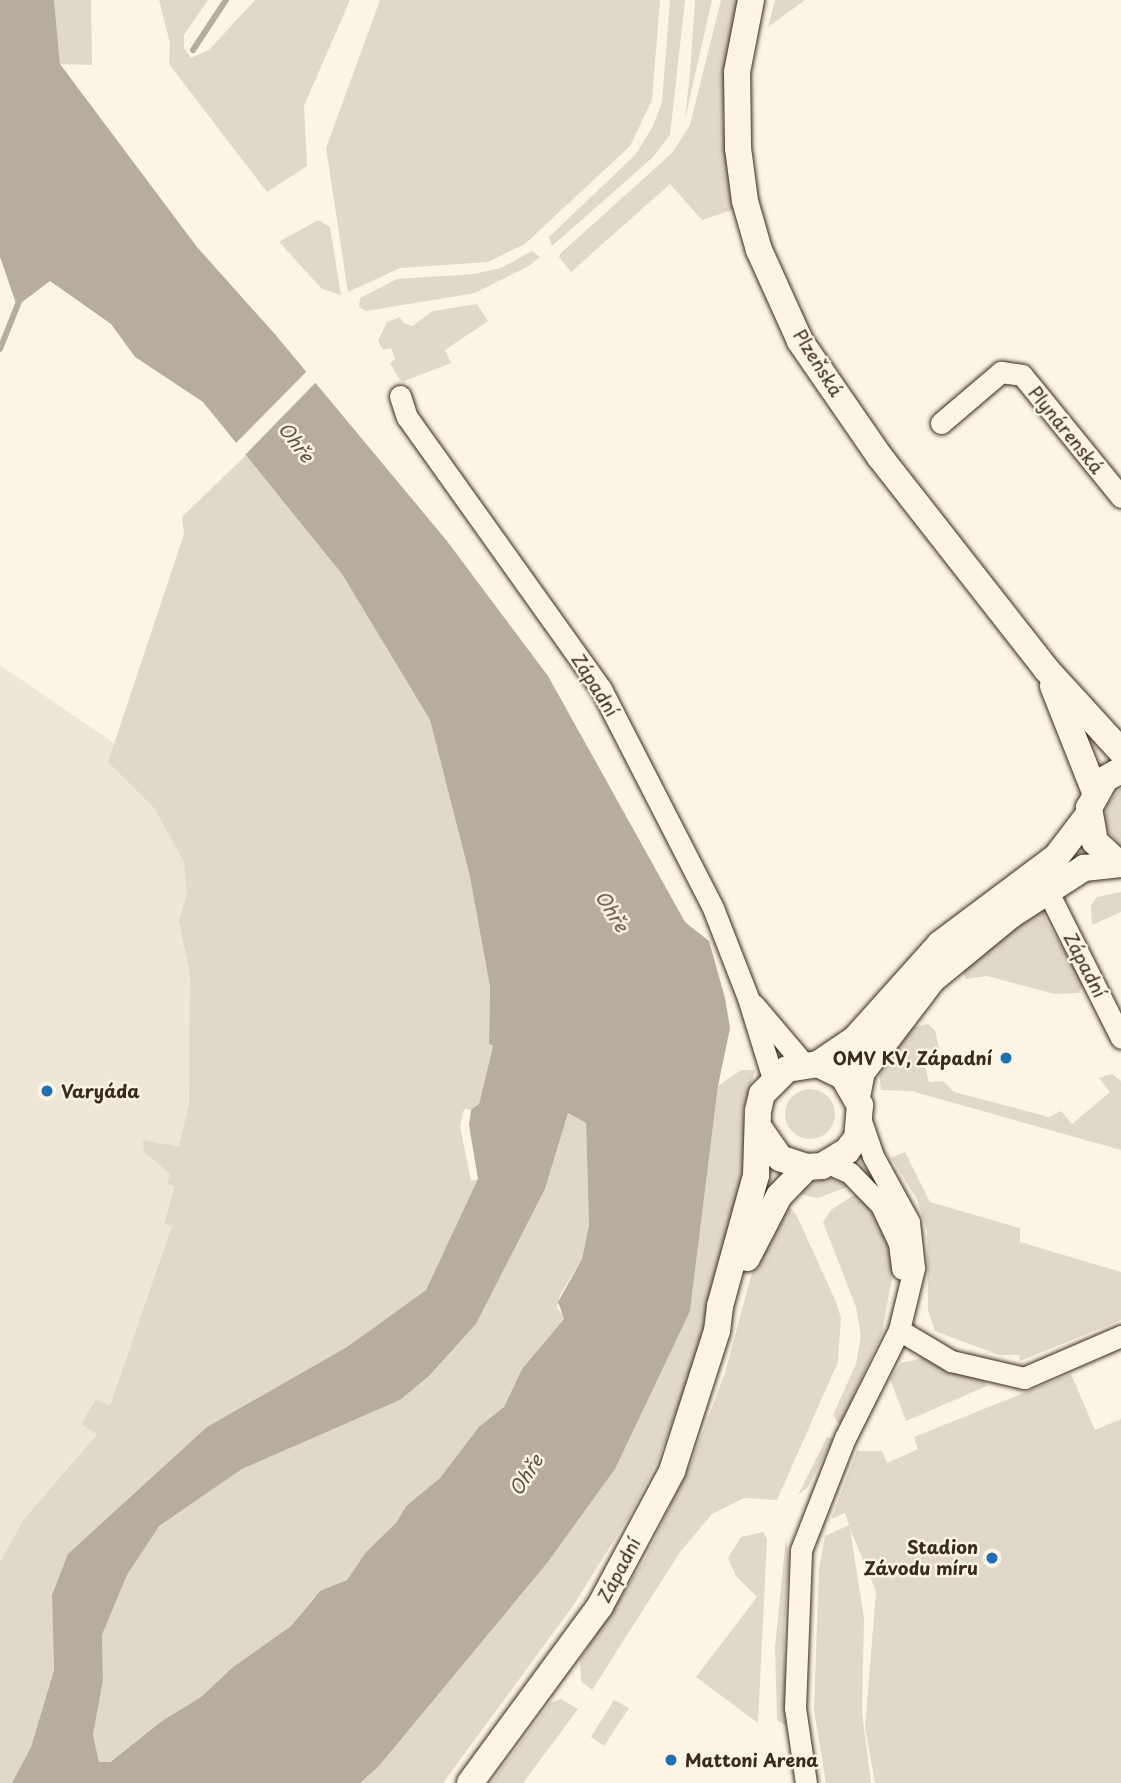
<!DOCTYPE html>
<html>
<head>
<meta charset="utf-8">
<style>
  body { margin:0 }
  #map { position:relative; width:1121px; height:1783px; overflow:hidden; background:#fcf5e5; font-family:"Playpen Sans",sans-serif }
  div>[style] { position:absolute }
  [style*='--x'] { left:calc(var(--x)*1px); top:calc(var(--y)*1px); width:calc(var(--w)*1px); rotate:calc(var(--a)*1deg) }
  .built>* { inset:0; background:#eee6d6 }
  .green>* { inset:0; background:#e0d8c8 }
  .round { border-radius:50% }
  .water>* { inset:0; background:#b7ad9e }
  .pier>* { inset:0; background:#fcf5e5 }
  .stream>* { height:6px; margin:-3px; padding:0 3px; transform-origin:3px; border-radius:3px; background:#b7ad9e }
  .roads { filter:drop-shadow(0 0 2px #3b2a1e) drop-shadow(0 0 2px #3b2a1e) }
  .minor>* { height:21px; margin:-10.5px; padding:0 10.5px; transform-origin:10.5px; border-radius:10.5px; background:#fcf5e5 }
  .tertiary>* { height:26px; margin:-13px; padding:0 13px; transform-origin:13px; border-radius:13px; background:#fcf5e5 }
  .dots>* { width:19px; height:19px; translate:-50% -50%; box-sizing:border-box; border:4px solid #fcf5e5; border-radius:50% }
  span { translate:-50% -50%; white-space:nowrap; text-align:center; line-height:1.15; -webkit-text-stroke:5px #fcf5e5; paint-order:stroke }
  .street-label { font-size:18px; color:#3b2a1e }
  .poi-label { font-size:18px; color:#3b2a1e; font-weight:700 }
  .right { translate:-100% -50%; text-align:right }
  .left { translate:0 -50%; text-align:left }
  .water-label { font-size:19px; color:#605144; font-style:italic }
</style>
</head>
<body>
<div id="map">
  <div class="built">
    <div style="clip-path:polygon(0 665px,146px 765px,183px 806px,207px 1101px,124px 1401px,24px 1519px,0 1562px)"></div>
  </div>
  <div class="green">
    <div style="clip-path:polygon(54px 0,91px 0,92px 65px,60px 64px)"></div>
    <div style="clip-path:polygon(159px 0,208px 0,184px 35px,184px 48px,191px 58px,209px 50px,255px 0,350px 0,304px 106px,307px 166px,267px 192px,169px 64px,170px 43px)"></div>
    <div style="clip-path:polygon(380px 0,660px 0,652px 100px,630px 146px,525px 244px,488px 262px,400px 268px,348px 292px,326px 148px)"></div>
    <div style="clip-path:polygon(670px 0,685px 0,670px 135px,652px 158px,552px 246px,549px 237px,636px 154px,653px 126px,662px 102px)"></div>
    <div style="clip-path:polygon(695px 0,712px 0,685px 119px,690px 73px)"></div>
    <div style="clip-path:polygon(721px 0,739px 0,725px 77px,723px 126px,735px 209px,702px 220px,670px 184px,571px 272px,559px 257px,561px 253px,672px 153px,690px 125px)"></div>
    <div style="clip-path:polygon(775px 0,805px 0,768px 27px)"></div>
    <div style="clip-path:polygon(318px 220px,330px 227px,341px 295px,322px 289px,279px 242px)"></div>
    <div style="clip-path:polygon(532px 251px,540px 257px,529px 266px,475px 293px,366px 311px,359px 307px,360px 298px,397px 279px,474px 274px,501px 268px)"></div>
    <div style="clip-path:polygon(477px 304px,488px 321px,445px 350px,451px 363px,402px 382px,398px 377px,390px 363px,395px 359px,391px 348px,383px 350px,378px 341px,387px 322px,400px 317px,403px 323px,412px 326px,433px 311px)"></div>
    <div style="clip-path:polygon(248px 453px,342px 574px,430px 720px,470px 877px,490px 987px,489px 1044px,493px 1046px,479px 1104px,474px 1110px,464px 1109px,460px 1126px,471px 1181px,479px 1179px,426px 1290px,347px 1347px,52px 1595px,54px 1670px,31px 1747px,12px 1783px,0 1783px,0 1562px,24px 1519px,97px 1434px,81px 1424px,96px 1400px,110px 1406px,172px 1226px,164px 1224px,175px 1186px,167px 1184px,170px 1174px,144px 1152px,143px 1140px,179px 1147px,189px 1104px,190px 974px,179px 921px,187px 894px,184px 862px,155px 809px,108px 762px,184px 534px,182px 517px)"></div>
    <div style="clip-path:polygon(1121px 788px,1121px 847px,1106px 828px,1105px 816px,1107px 804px)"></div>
    <div style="clip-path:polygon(1121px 892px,1121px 912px,1092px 925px,1091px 905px,1097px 897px)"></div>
    <div style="clip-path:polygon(1043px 909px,1046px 921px,1084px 981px,1079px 993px,1055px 994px,987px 976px,966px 979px,963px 971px,987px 942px)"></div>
    <div style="clip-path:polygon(928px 1024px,935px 1030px,939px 1048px,921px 1051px,929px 1082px,943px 1081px,954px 1092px,1049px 1117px,1061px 1111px,1072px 1124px,1110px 1092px,1099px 1078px,1112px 1074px,1121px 1081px,1121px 1150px,911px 1091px,881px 1090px,879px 1072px,908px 1029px)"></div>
    <div style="clip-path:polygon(741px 1070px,755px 1070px,743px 1113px,750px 1151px,692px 1371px,657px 1462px,629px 1516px,573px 1606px,443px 1783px,360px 1783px,378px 1767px,690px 1311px,718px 1086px)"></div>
    <div class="round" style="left:785px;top:1089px;width:50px;height:50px"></div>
    <div style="clip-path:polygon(568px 1113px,586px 1123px,589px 1225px,582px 1259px,560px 1295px,557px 1307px,565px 1319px,522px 1369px,504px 1407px,440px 1478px,406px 1506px,396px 1523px,366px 1552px,347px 1580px,313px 1598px,291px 1626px,233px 1667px,201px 1697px,162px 1721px,109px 1762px,99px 1762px,93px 1735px,103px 1680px,102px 1635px,127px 1575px,158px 1526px,242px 1469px,400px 1400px,429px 1376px,476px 1324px,545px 1189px)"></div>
    <div style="clip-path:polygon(905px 1152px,930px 1202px,1020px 1228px,1020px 1242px,1121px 1272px,1121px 1320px,1020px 1361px,1019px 1355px,999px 1355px,935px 1331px,928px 1311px,927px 1231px,917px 1199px,891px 1158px)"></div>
    <div style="clip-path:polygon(825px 1177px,852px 1185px,818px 1198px,794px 1193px)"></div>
    <div style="clip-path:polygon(860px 1191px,889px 1238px,893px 1272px,882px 1333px,840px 1425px,833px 1415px,856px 1364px,861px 1336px,856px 1307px,823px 1222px,831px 1210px)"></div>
    <div style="clip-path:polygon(784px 1202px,796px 1214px,836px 1302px,841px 1318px,838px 1362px,777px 1500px,744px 1498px,712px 1514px,680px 1552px,592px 1690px,581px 1681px,580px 1660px,645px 1559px,691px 1463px,725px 1373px,754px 1265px)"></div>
    <div style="clip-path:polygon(923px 1358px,982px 1378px,987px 1386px,906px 1421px,890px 1379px,901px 1363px)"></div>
    <div style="clip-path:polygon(1071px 1374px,1095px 1430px,1121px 1419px,1121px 1783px,875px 1783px,865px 1728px,876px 1591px,850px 1529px,864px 1618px,862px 1712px,871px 1783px,826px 1783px,814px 1710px,819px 1569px,825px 1536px,849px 1525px,845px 1513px,831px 1519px,857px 1451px,882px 1451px,887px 1463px,918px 1449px,914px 1437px)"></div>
    <div style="clip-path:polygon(827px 1437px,833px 1439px,808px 1487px,798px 1495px)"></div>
    <div style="clip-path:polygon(763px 1532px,767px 1539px,758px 1723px,696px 1677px,757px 1597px,736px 1576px,728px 1558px,741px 1537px)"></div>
    <div style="clip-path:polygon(786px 1538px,789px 1559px,784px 1629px,786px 1726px,777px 1720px,775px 1647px)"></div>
    <div style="clip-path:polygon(561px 1699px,578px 1709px,523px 1783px,491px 1783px,550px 1703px)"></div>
    <div style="clip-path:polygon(614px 1700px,629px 1708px,604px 1746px,591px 1737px)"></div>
  </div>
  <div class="water">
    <div style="clip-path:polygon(evenodd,0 0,54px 0,60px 64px,197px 247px,274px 333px,447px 541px,548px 676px,685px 922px,709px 941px,725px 998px,730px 1028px,718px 1086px,690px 1311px,615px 1469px,547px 1563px,378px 1767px,360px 1783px,12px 1783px,31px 1747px,54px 1670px,52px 1595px,68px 1554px,207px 1427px,347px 1347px,426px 1290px,478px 1179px,469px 1125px,471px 1110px,479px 1104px,493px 1046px,489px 1044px,490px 987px,470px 877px,430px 720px,342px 574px,203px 402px,135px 357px,111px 324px,50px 281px,17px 306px,0 257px,0 0,568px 1113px,586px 1123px,589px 1225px,582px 1259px,558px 1302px,564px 1319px,522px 1369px,504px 1407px,479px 1427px,440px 1478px,406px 1506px,396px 1523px,366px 1552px,347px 1580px,320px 1591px,291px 1626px,233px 1667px,201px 1697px,162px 1721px,110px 1762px,99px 1762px,93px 1735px,103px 1680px,102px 1635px,127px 1575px,159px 1526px,242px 1469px,400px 1400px,429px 1376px,476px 1324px,545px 1189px,568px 1113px)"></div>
  </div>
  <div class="pier">
    <div style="clip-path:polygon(309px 369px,318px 380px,245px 455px,235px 444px)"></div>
  </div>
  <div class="stream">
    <div style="--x:193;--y:50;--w:60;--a:-56.6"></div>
    <div style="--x:0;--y:349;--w:54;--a:-68.2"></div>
  </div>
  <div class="roads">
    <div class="minor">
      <div style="--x:400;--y:396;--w:22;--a:72"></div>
      <div style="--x:407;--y:417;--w:334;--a:54.5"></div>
      <div style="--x:601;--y:689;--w:246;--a:62.9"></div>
      <div style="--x:713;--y:908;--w:97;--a:68.7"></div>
      <div style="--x:748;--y:998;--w:85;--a:72.8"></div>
      <div style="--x:941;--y:423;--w:79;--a:-40.4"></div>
      <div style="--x:1001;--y:372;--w:21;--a:8"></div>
      <div style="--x:1022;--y:375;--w:157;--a:50.9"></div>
      <div style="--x:1048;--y:892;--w:163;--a:63.4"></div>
      <div style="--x:754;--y:1005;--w:77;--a:49.7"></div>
      <div style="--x:828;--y:1163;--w:24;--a:24"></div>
      <div style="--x:850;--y:1173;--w:45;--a:45.9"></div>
      <div style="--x:881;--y:1205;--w:42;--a:64.7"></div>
      <div style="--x:899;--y:1243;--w:26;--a:83"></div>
      <div style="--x:899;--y:1330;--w:61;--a:30.8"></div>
      <div style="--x:951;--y:1361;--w:75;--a:13.1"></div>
      <div style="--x:1024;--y:1378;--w:106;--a:-23.4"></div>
      <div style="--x:806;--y:1783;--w:76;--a:-98.3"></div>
      <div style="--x:795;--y:1708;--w:158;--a:-87.8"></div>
      <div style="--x:801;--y:1550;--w:120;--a:-68.6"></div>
      <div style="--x:845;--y:1438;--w:121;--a:-63.4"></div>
      <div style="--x:899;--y:1330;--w:64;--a:-76.4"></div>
      <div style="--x:914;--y:1268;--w:46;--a:-96.2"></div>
      <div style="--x:909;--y:1222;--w:75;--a:-118.6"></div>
      <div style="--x:873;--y:1156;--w:36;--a:-109"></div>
    </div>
    <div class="tertiary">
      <div style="--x:751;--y:0;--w:73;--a:101"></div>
      <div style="--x:737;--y:72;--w:76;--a:89.2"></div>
      <div style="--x:738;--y:148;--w:53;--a:82.5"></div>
      <div style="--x:745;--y:201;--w:51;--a:74.1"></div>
      <div style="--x:759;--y:250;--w:100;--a:65.7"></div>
      <div style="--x:800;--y:341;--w:141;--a:55.4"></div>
      <div style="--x:880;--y:457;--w:269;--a:51.9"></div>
      <div style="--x:1046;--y:669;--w:111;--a:47.6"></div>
      <div style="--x:1053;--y:686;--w:114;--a:68.4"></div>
      <div style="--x:1119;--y:864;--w:33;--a:-137"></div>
      <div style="--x:1095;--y:842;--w:35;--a:-100"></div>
      <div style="--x:1089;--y:808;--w:33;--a:-61"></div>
      <div style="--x:1105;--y:779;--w:18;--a:-29"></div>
      <div style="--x:818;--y:1064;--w:45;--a:-34"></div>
      <div style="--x:855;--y:1039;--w:127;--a:-48.2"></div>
      <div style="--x:940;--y:944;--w:146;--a:-36.9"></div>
      <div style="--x:1057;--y:856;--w:53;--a:-52.7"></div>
      <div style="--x:857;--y:1097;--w:25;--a:-79"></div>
      <div style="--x:862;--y:1072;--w:116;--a:-52.7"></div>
      <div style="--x:932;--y:980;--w:102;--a:-39.4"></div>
      <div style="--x:1011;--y:915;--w:87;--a:-32.8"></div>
      <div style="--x:1084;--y:868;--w:37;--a:-6"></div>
      <div style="--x:747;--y:1258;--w:70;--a:-62.7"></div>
      <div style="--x:779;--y:1196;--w:40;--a:-46"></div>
      <div style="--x:470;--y:1783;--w:220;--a:-53.7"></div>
      <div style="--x:600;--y:1606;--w:153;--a:-61.9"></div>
      <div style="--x:672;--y:1471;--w:147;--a:-72.2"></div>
      <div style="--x:717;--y:1331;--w:25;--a:-83"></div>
      <div style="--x:720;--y:1306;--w:136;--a:-74.6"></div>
      <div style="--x:756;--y:1175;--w:64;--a:-88.2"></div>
      <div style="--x:758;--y:1111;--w:17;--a:-77"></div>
      <div style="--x:762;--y:1094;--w:35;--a:-45"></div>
      <div style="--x:787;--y:1069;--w:31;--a:-9"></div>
      <div style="--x:818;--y:1064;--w:28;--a:26"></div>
      <div style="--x:843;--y:1076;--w:34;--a:60"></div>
      <div style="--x:860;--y:1105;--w:33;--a:95"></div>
      <div style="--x:857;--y:1138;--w:16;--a:128"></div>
      <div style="--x:847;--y:1151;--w:29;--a:149"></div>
      <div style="--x:822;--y:1166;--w:15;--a:176"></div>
      <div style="--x:807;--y:1167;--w:28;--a:-162"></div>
      <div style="--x:780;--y:1158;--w:35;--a:-125"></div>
    </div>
  </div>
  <div class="dots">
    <div style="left:1006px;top:1058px;background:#1f6fb2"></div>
    <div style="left:47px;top:1091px;background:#1f6fb2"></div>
    <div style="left:992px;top:1558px;background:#1f6fb2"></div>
    <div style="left:671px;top:1760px;background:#1f6fb2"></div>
  </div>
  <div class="street-label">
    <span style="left:818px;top:363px;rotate:58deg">Plzeňská</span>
    <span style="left:1066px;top:430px;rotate:51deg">Plynárenská</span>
    <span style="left:595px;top:685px;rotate:58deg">Západní</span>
    <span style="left:1085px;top:965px;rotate:63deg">Západní</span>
    <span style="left:619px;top:1570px;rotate:-62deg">Západní</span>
  </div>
  <div class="poi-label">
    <span class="right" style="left:992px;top:1058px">OMV KV, Západní</span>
    <span class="left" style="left:61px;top:1091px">Varyáda</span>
    <span class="right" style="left:978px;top:1558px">Stadion<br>Závodu míru</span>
    <span class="left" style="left:685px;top:1760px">Mattoni Arena</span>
  </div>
  <div class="water-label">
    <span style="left:296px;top:442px;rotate:53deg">Ohře</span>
    <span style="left:612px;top:911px;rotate:58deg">Ohře</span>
    <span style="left:526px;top:1475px;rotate:-57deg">Ohře</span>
  </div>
</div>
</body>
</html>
